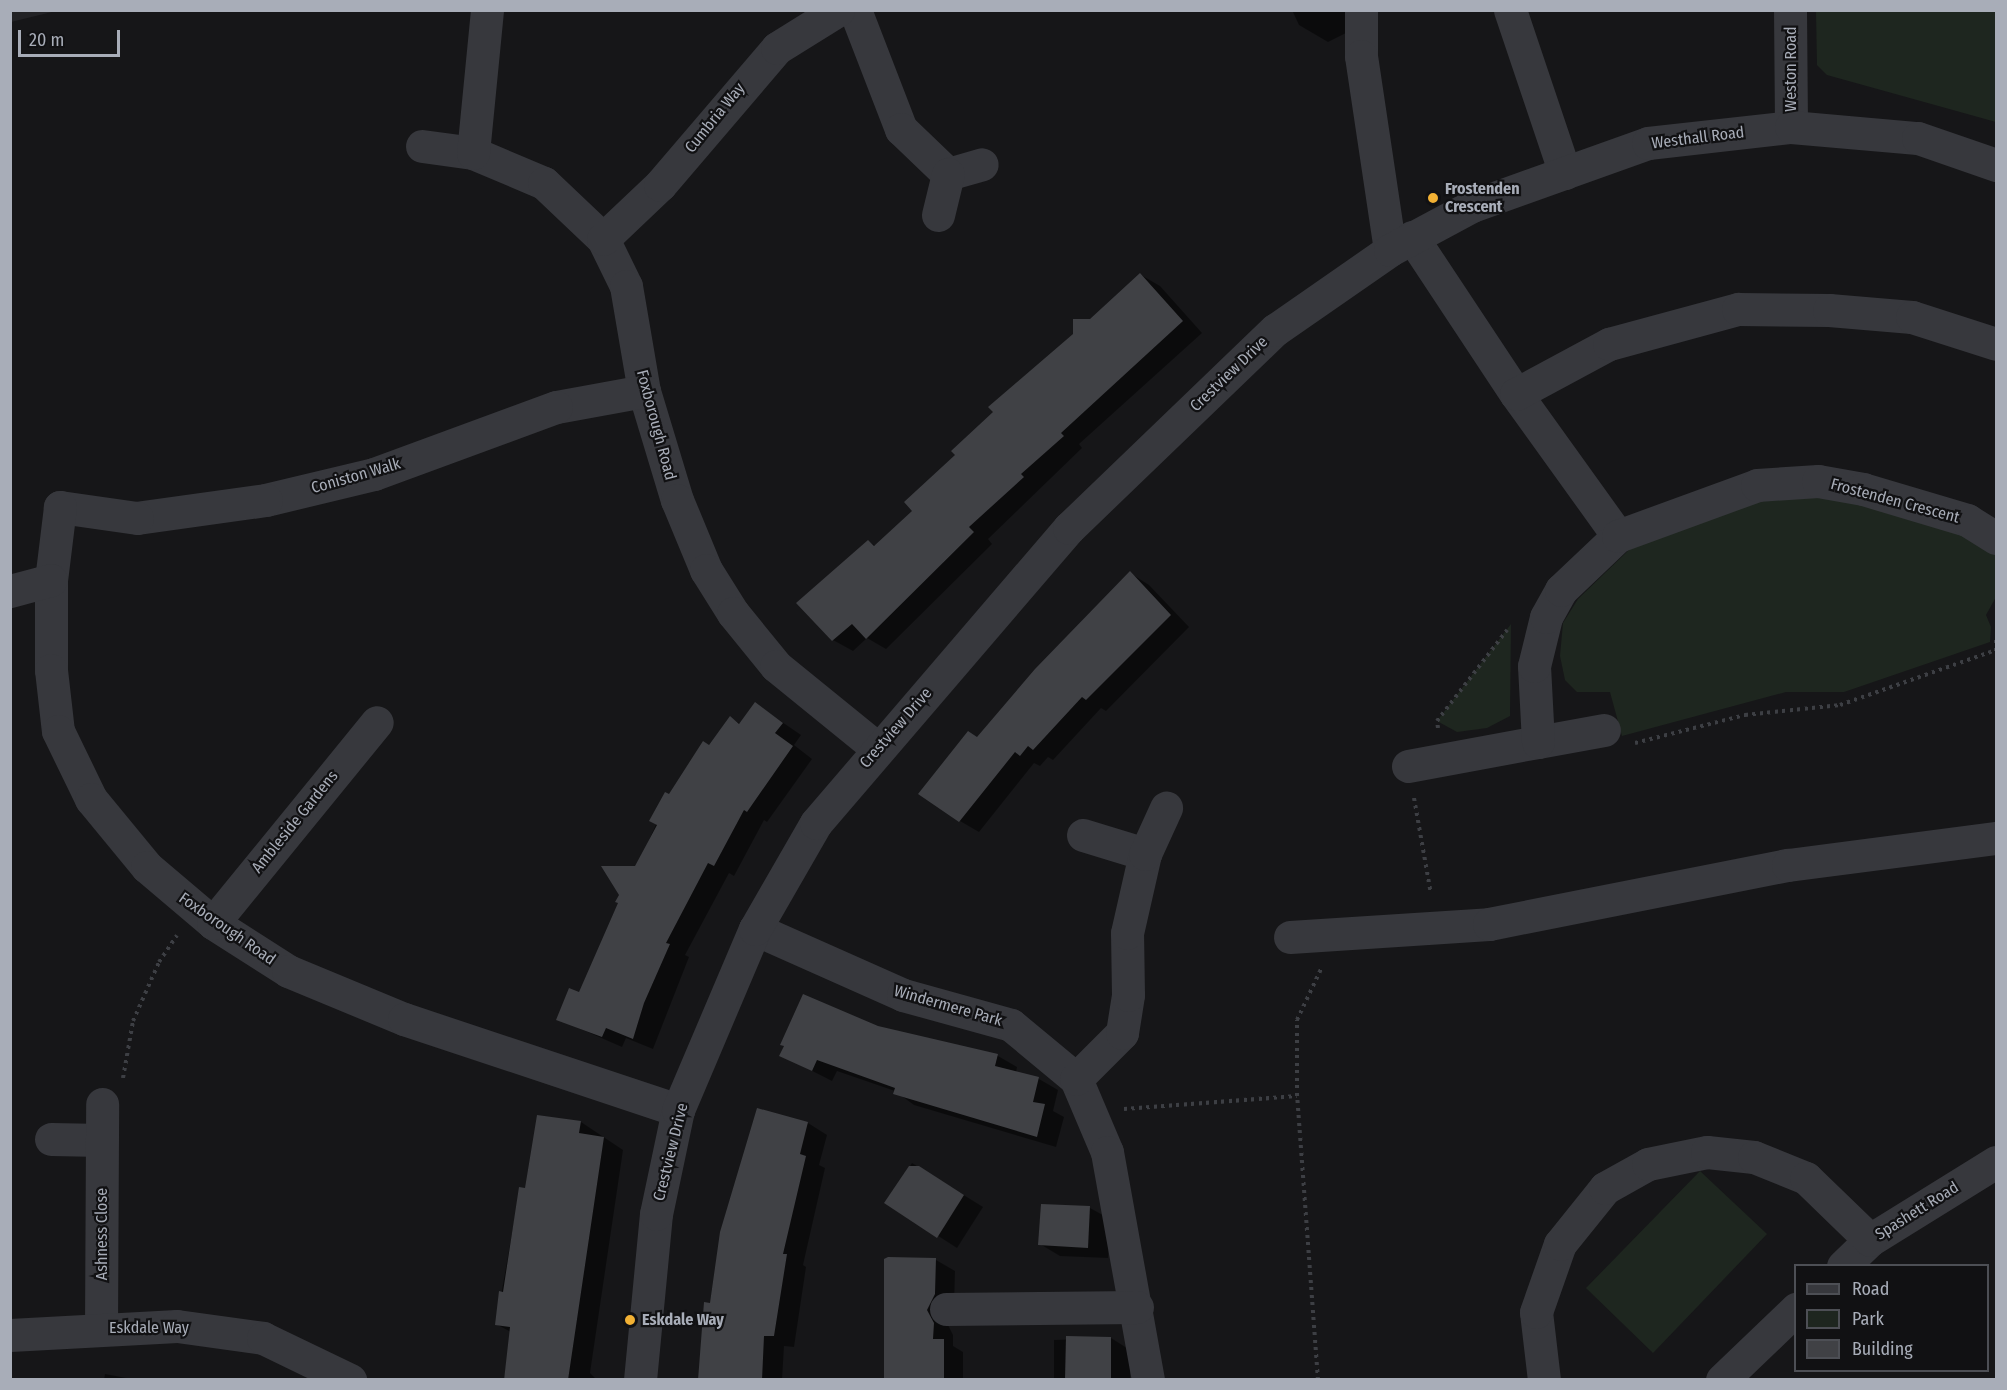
<!DOCTYPE html>
<html>
<head>
<meta charset="utf-8">
<style>
  body { margin:0 }
  #map { position:relative; width:2007px; height:1390px; overflow:hidden; background:#161618; font-family:"Fira Sans Condensed",sans-serif }
  div>[style] { position:absolute }
  [style*='--x'] { left:calc(var(--x)*1px); top:calc(var(--y)*1px); width:calc(var(--w)*1px); rotate:calc(var(--a)*1deg) }
  .built>* { inset:0; background:#222225 }
  .green>* { inset:0; background:#1e261f }
  .shadow>* { inset:0; background:#0007 }
  .building>* { inset:0; background:#404145 }
  .path>* { height:4px; margin-top:-2px; transform-origin:0; background:repeating-linear-gradient(90deg,#3d3f44 0 3px,transparent 0 7.5px) }
  .minor>* { height:33px; margin:-16.5px; padding:0 16.5px; transform-origin:16.5px; border-radius:16.5px; background:#37383d }
  .dots>* { width:16px; height:16px; translate:-50% -50%; box-sizing:border-box; border:3px solid #111113; border-radius:50% }
  span { translate:-50% -50%; white-space:nowrap; text-align:center; line-height:1.15; -webkit-text-stroke:4.5px #111113; paint-order:stroke }
  .street-label { font-size:16px; color:#a8adb8 }
  .poi-label { font-size:16px; color:#a8adb8; font-weight:700 }
  .left { translate:0 -50%; text-align:left }
  .frame { position:absolute; inset:0; border:12px solid #a8adb8; pointer-events:none }
  .legend { position:absolute; left:1794px; top:1264px; width:195px; height:108px; box-sizing:border-box; background:#111113; border:2px solid #4d4f55; margin:0; padding:8px 10px; list-style:none; font-size:18px; color:#a8adb8 }
  .legend li { display:flex; align-items:center; gap:12px; height:30px }
  .legend b { width:30px; border:2px solid #4d4f55 }
  .scale { position:absolute; left:18px; top:30px; width:102px; height:27px; box-sizing:border-box; border:3px solid #a8adb8; border-top:0; padding-left:8px; font-size:18px; line-height:21px; white-space:nowrap; color:#a8adb8; -webkit-text-stroke:4px #111113; paint-order:stroke }
</style>
</head>
<body>
<div id="map">
  <div class="built">
    <div style="clip-path:polygon(11px 10px,56px 10px,56px 11px,11px 22px)"></div>
  </div>
  <div class="green">
    <div style="clip-path:polygon(1816px 11px,1996px 11px,1996px 122px,1827px 75px,1817px 65px)"></div>
    <div style="clip-path:polygon(1817px 489px,1931px 517px,1996px 553px,1996px 597px,1986px 615px,1991px 627px,1990px 642px,1844px 692px,1786px 692px,1622px 736px,1610px 692px,1577px 692px,1565px 680px,1560px 656px,1563px 623px,1578px 599px,1633px 546px,1740px 499px)"></div>
    <div style="clip-path:polygon(1511px 624px,1510px 716px,1487px 728px,1457px 732px,1437px 721px)"></div>
    <div style="clip-path:polygon(1700px 1171px,1767px 1234px,1653px 1353px,1586px 1288px)"></div>
  </div>
  <div class="shadow">
    <div style="clip-path:polygon(1292px 10px,1366px 10px,1358px 27px,1328px 42px,1299px 25px)"></div>
    <div style="clip-path:polygon(1141px 275px,1160px 286px,1202px 333px,1079px 444px,1082px 448px,988px 539px,992px 544px,886px 649px,867px 638px,853px 651px,833px 640px,799px 603px,869px 542px,876px 546px,914px 511px,957px 455px,1090px 320px)"></div>
    <div style="clip-path:polygon(1130px 573px,1149px 585px,1189px 627px,1106px 711px,1101px 708px,1053px 760px,1048px 757px,1040px 766px,1034px 763px,979px 832px,960px 821px,978px 738px)"></div>
    <div style="clip-path:polygon(756px 704px,801px 735px,794px 745px,812px 759px,767px 822px,764px 820px,734px 876px,729px 873px,685px 955px,689px 957px,653px 1049px,626px 1038px,622px 1047px,558px 1019px,579px 994px,669px 796px,730px 718px,741px 724px)"></div>
    <div style="clip-path:polygon(878px 1028px,998px 1056px,1017px 1067px,1016px 1073px,1039px 1079px,1058px 1090px,1053px 1111px,1064px 1117px,1056px 1147px,914px 1105px,895px 1091px,837px 1071px,832px 1081px,781px 1055px)"></div>
    <div style="clip-path:polygon(581px 1122px,623px 1150px,590px 1373px,597px 1380px,504px 1380px,511px 1332px,496px 1324px,520px 1188px,526px 1190px)"></div>
    <div style="clip-path:polygon(808px 1123px,827px 1135px,819px 1165px,825px 1168px,803px 1265px,806px 1267px,794px 1347px,784px 1346px,782px 1380px,699px 1380px,711px 1304px)"></div>
    <div style="clip-path:polygon(912px 1163px,983px 1207px,957px 1248px,887px 1203px)"></div>
    <div style="clip-path:polygon(1042px 1205px,1090px 1208px,1110px 1219px,1108px 1258px,1060px 1256px,1040px 1244px)"></div>
    <div style="clip-path:polygon(936px 1260px,955px 1271px,954px 1306px,946px 1321px,953px 1335px,953px 1346px,963px 1352px,963px 1380px,887px 1380px)"></div>
    <div style="clip-path:polygon(1111px 1338px,1130px 1350px,1130px 1380px,1054px 1380px,1054px 1340px)"></div>
    <div style="clip-path:polygon(105px 1374px,137px 1380px,104px 1380px)"></div>
  </div>
  <div class="building">
    <div style="clip-path:polygon(1140px 273px,1183px 321px,1061px 433px,1064px 436px,1021px 474px,1024px 477px,969px 527px,974px 532px,866px 639px,852px 624px,832px 641px,796px 603px,868px 540px,874px 546px,912px 511px,904px 502px,955px 455px,951px 451px,993px 412px,988px 407px,1073px 334px,1073px 319px,1090px 319px)"></div>
    <div style="clip-path:polygon(1130px 571px,1171px 615px,1086px 700px,1082px 697px,1033px 750px,1028px 746px,1020px 756px,1015px 752px,959px 822px,918px 794px,968px 731px,977px 737px,1035px 669px)"></div>
    <div style="clip-path:polygon(755px 702px,783px 723px,775px 733px,793px 746px,747px 812px,744px 810px,714px 866px,708px 863px,666px 943px,670px 944px,644px 1003px,633px 1039px,606px 1028px,602px 1037px,556px 1020px,569px 988px,579px 992px,618px 903px,615px 902px,619px 895px,601px 866px,635px 866px,657px 825px,649px 821px,665px 792px,669px 794px,703px 741px,709px 745px,730px 716px,739px 724px)"></div>
    <div style="clip-path:polygon(803px 994px,878px 1026px,998px 1054px,995px 1066px,1039px 1077px,1033px 1102px,1045px 1104px,1037px 1137px,893px 1094px,895px 1088px,817px 1060px,812px 1071px,779px 1056px,784px 1046px,780px 1045px)"></div>
    <div style="clip-path:polygon(757px 1108px,808px 1122px,800px 1154px,806px 1156px,783px 1254px,787px 1254px,774px 1336px,764px 1336px,762px 1380px,698px 1380px,704px 1302px,710px 1303px,720px 1232px)"></div>
    <div style="clip-path:polygon(537px 1115px,581px 1121px,579px 1133px,604px 1137px,568px 1380px,504px 1380px,510px 1327px,495px 1325px,499px 1291px,503px 1292px,519px 1187px,525px 1188px)"></div>
    <div style="clip-path:polygon(909px 1166px,919px 1166px,964px 1195px,937px 1238px,884px 1203px)"></div>
    <div style="clip-path:polygon(1041px 1204px,1090px 1206px,1088px 1248px,1038px 1245px)"></div>
    <div style="clip-path:polygon(888px 1257px,936px 1258px,935px 1294px,927px 1310px,934px 1323px,933px 1339px,944px 1339px,944px 1379px,884px 1380px,884px 1259px)"></div>
    <div style="clip-path:polygon(1066px 1336px,1111px 1337px,1111px 1380px,1065px 1380px)"></div>
  </div>
  <div class="path">
    <div style="--x:1996;--y:651;--w:11;--a:-90"></div>
    <div style="--x:1438;--y:728;--w:7;--a:-98"></div>
    <div style="--x:1437;--y:721;--w:115;--a:-52.4"></div>
    <div style="--x:1635;--y:743;--w:114;--a:-14.3"></div>
    <div style="--x:1745;--y:715;--w:96;--a:-6"></div>
    <div style="--x:1840;--y:705;--w:165;--a:-19.4"></div>
    <div style="--x:1414;--y:798;--w:97;--a:80"></div>
    <div style="--x:123;--y:1078;--w:58;--a:-80"></div>
    <div style="--x:133;--y:1021;--w:64;--a:-66.2"></div>
    <div style="--x:159;--y:962;--w:32;--a:-56"></div>
    <div style="--x:1124;--y:1109;--w:173;--a:-4.3"></div>
    <div style="--x:1318;--y:1380;--w:285;--a:-94.2"></div>
    <div style="--x:1297;--y:1096;--w:76;--a:-90"></div>
    <div style="--x:1297;--y:1020;--w:56;--a:-64.8"></div>
  </div>
  <div class="minor">
    <div style="--x:855;--y:10;--w:128;--a:68.9"></div>
    <div style="--x:901;--y:129;--w:65;--a:43.8"></div>
    <div style="--x:1361;--y:10;--w:46;--a:90"></div>
    <div style="--x:1361;--y:56;--w:196;--a:81.5"></div>
    <div style="--x:1510;--y:10;--w:172;--a:71.4"></div>
    <div style="--x:1790;--y:10;--w:117;--a:89.5"></div>
    <div style="--x:422;--y:146;--w:51;--a:7.8"></div>
    <div style="--x:473;--y:153;--w:77;--a:22.9"></div>
    <div style="--x:544;--y:183;--w:81;--a:43.5"></div>
    <div style="--x:603;--y:239;--w:52;--a:63.9"></div>
    <div style="--x:626;--y:286;--w:107;--a:80.3"></div>
    <div style="--x:644;--y:391;--w:114;--a:73.2"></div>
    <div style="--x:677;--y:500;--w:76;--a:67.5"></div>
    <div style="--x:706;--y:570;--w:51;--a:57.9"></div>
    <div style="--x:733;--y:613;--w:68;--a:50.9"></div>
    <div style="--x:776;--y:666;--w:132;--a:39.1"></div>
    <div style="--x:473;--y:153;--w:144;--a:-84.4"></div>
    <div style="--x:948;--y:174;--w:35;--a:-16"></div>
    <div style="--x:938;--y:215;--w:42;--a:-76.3"></div>
    <div style="--x:1412;--y:237;--w:188;--a:56.5"></div>
    <div style="--x:1516;--y:394;--w:175;--a:54.3"></div>
    <div style="--x:603;--y:239;--w:79;--a:-43.5"></div>
    <div style="--x:660;--y:185;--w:180;--a:-49.5"></div>
    <div style="--x:777;--y:48;--w:72;--a:-31.9"></div>
    <div style="--x:644;--y:391;--w:89;--a:169.7"></div>
    <div style="--x:556;--y:407;--w:194;--a:159.8"></div>
    <div style="--x:374;--y:474;--w:111;--a:166.5"></div>
    <div style="--x:266;--y:500;--w:130;--a:172.1"></div>
    <div style="--x:137;--y:518;--w:78;--a:-171.9"></div>
    <div style="--x:60;--y:507;--w:74;--a:97"></div>
    <div style="--x:51;--y:580;--w:90;--a:90"></div>
    <div style="--x:51;--y:670;--w:61;--a:83.5"></div>
    <div style="--x:58;--y:731;--w:76;--a:64.1"></div>
    <div style="--x:91;--y:799;--w:88;--a:50.5"></div>
    <div style="--x:147;--y:867;--w:87;--a:40.3"></div>
    <div style="--x:213;--y:923;--w:89;--a:32.6"></div>
    <div style="--x:288;--y:971;--w:126;--a:22.5"></div>
    <div style="--x:404;--y:1019;--w:289;--a:18.4"></div>
    <div style="--x:1516;--y:394;--w:106;--a:-28.3"></div>
    <div style="--x:1609;--y:344;--w:134;--a:-15.2"></div>
    <div style="--x:1738;--y:309;--w:91;--a:0.6"></div>
    <div style="--x:1829;--y:310;--w:83;--a:4.8"></div>
    <div style="--x:1912;--y:317;--w:88;--a:17.8"></div>
    <div style="--x:10;--y:591;--w:42;--a:-15"></div>
    <div style="--x:1538;--y:742;--w:67;--a:-10.3"></div>
    <div style="--x:1408;--y:766;--w:132;--a:-10.5"></div>
    <div style="--x:1538;--y:742;--w:76;--a:-93"></div>
    <div style="--x:1534;--y:666;--w:50;--a:-76.2"></div>
    <div style="--x:1546;--y:617;--w:31;--a:-61"></div>
    <div style="--x:1561;--y:590;--w:79;--a:-43.5"></div>
    <div style="--x:1618;--y:536;--w:148;--a:-20.1"></div>
    <div style="--x:1757;--y:485;--w:61;--a:-3.8"></div>
    <div style="--x:1818;--y:481;--w:46;--a:10.1"></div>
    <div style="--x:1863;--y:489;--w:109;--a:16.6"></div>
    <div style="--x:1967;--y:520;--w:34;--a:32"></div>
    <div style="--x:1083;--y:835;--w:65;--a:17"></div>
    <div style="--x:213;--y:923;--w:259;--a:-50.8"></div>
    <div style="--x:755;--y:929;--w:162;--a:24"></div>
    <div style="--x:903;--y:995;--w:112;--a:15.5"></div>
    <div style="--x:1011;--y:1025;--w:85;--a:39.7"></div>
    <div style="--x:1076;--y:1079;--w:79;--a:67"></div>
    <div style="--x:1107;--y:1152;--w:232;--a:79.8"></div>
    <div style="--x:1290;--y:937;--w:199;--a:-3.7"></div>
    <div style="--x:1489;--y:924;--w:305;--a:-11.2"></div>
    <div style="--x:1788;--y:865;--w:210;--a:-7.4"></div>
    <div style="--x:1076;--y:1079;--w:65;--a:-45"></div>
    <div style="--x:1122;--y:1033;--w:38;--a:-81"></div>
    <div style="--x:1128;--y:995;--w:62;--a:-90.9"></div>
    <div style="--x:1127;--y:933;--w:81;--a:-77.2"></div>
    <div style="--x:1145;--y:854;--w:51;--a:-65.5"></div>
    <div style="--x:51;--y:1139;--w:51;--a:1.1"></div>
    <div style="--x:1843;--y:1266;--w:37;--a:-44"></div>
    <div style="--x:1870;--y:1240;--w:148;--a:-31.8"></div>
    <div style="--x:946;--y:1309;--w:191;--a:-0.6"></div>
    <div style="--x:101;--y:1328;--w:224;--a:-89.7"></div>
    <div style="--x:10;--y:1335;--w:167;--a:-3.1"></div>
    <div style="--x:177;--y:1326;--w:87;--a:7.9"></div>
    <div style="--x:263;--y:1338;--w:97;--a:25.8"></div>
    <div style="--x:640;--y:1380;--w:167;--a:-84.5"></div>
    <div style="--x:656;--y:1214;--w:106;--a:-78.1"></div>
    <div style="--x:678;--y:1110;--w:197;--a:-67"></div>
    <div style="--x:755;--y:929;--w:122;--a:-60.1"></div>
    <div style="--x:816;--y:823;--w:389;--a:-49.4"></div>
    <div style="--x:1069;--y:528;--w:286;--a:-43.9"></div>
    <div style="--x:1275;--y:330;--w:140;--a:-34.8"></div>
    <div style="--x:1390;--y:250;--w:93;--a:-28.2"></div>
    <div style="--x:1472;--y:206;--w:187;--a:-19.7"></div>
    <div style="--x:1648;--y:143;--w:144;--a:-6.4"></div>
    <div style="--x:1791;--y:127;--w:127;--a:5"></div>
    <div style="--x:1918;--y:138;--w:83;--a:19.1"></div>
    <div style="--x:1544;--y:1380;--w:68;--a:-96.7"></div>
    <div style="--x:1536;--y:1312;--w:72;--a:-70.6"></div>
    <div style="--x:1560;--y:1244;--w:72;--a:-51.2"></div>
    <div style="--x:1605;--y:1188;--w:49;--a:-29.2"></div>
    <div style="--x:1648;--y:1164;--w:60;--a:-11.5"></div>
    <div style="--x:1707;--y:1152;--w:47;--a:6.1"></div>
    <div style="--x:1754;--y:1157;--w:56;--a:22"></div>
    <div style="--x:1806;--y:1178;--w:89;--a:44.1"></div>
    <div style="--x:1722;--y:1380;--w:103;--a:-43.8"></div>
  </div>
  <div class="dots">
    <div style="left:1433px;top:198px;background:#f2b134"></div>
    <div style="left:630px;top:1320px;background:#f2b134"></div>
  </div>
  <div class="street-label">
    <span style="left:1791px;top:69px;rotate:-90deg">Weston Road</span>
    <span style="left:715px;top:118px;rotate:-51deg">Cumbria Way</span>
    <span style="left:1698px;top:138px;rotate:-7deg">Westhall Road</span>
    <span style="left:1229px;top:374px;rotate:-44deg">Crestview Drive</span>
    <span style="left:656px;top:425px;rotate:75deg">Foxborough Road</span>
    <span style="left:356px;top:476px;rotate:-16deg">Coniston Walk</span>
    <span style="left:1895px;top:501px;rotate:15deg">Frostenden Crescent</span>
    <span style="left:896px;top:728px;rotate:-49deg">Crestview Drive</span>
    <span style="left:295px;top:822px;rotate:-51deg">Ambleside Gardens</span>
    <span style="left:227px;top:929px;rotate:35deg">Foxborough Road</span>
    <span style="left:948px;top:1006px;rotate:16deg">Windermere Park</span>
    <span style="left:671px;top:1152px;rotate:-76deg">Crestview Drive</span>
    <span style="left:1917px;top:1211px;rotate:-32deg">Spashett Road</span>
    <span style="left:102px;top:1234px;rotate:-90deg">Ashness Close</span>
    <span style="left:149px;top:1328px">Eskdale Way</span>
  </div>
  <div class="poi-label">
    <span class="left" style="left:1445px;top:198px">Frostenden<br>Crescent</span>
    <span class="left" style="left:642px;top:1320px">Eskdale Way</span>
  </div>
  <div class="frame"></div>
  <ul class="legend">
  <li><b style="height:8px;background:#37383d"></b>Road</li>
  <li><b style="height:16px;background:#1e261f"></b>Park</li>
  <li><b style="height:16px;background:#404145"></b>Building</li>
  </ul>
  <div class="scale">20 m</div>
</div>
</body>
</html>
